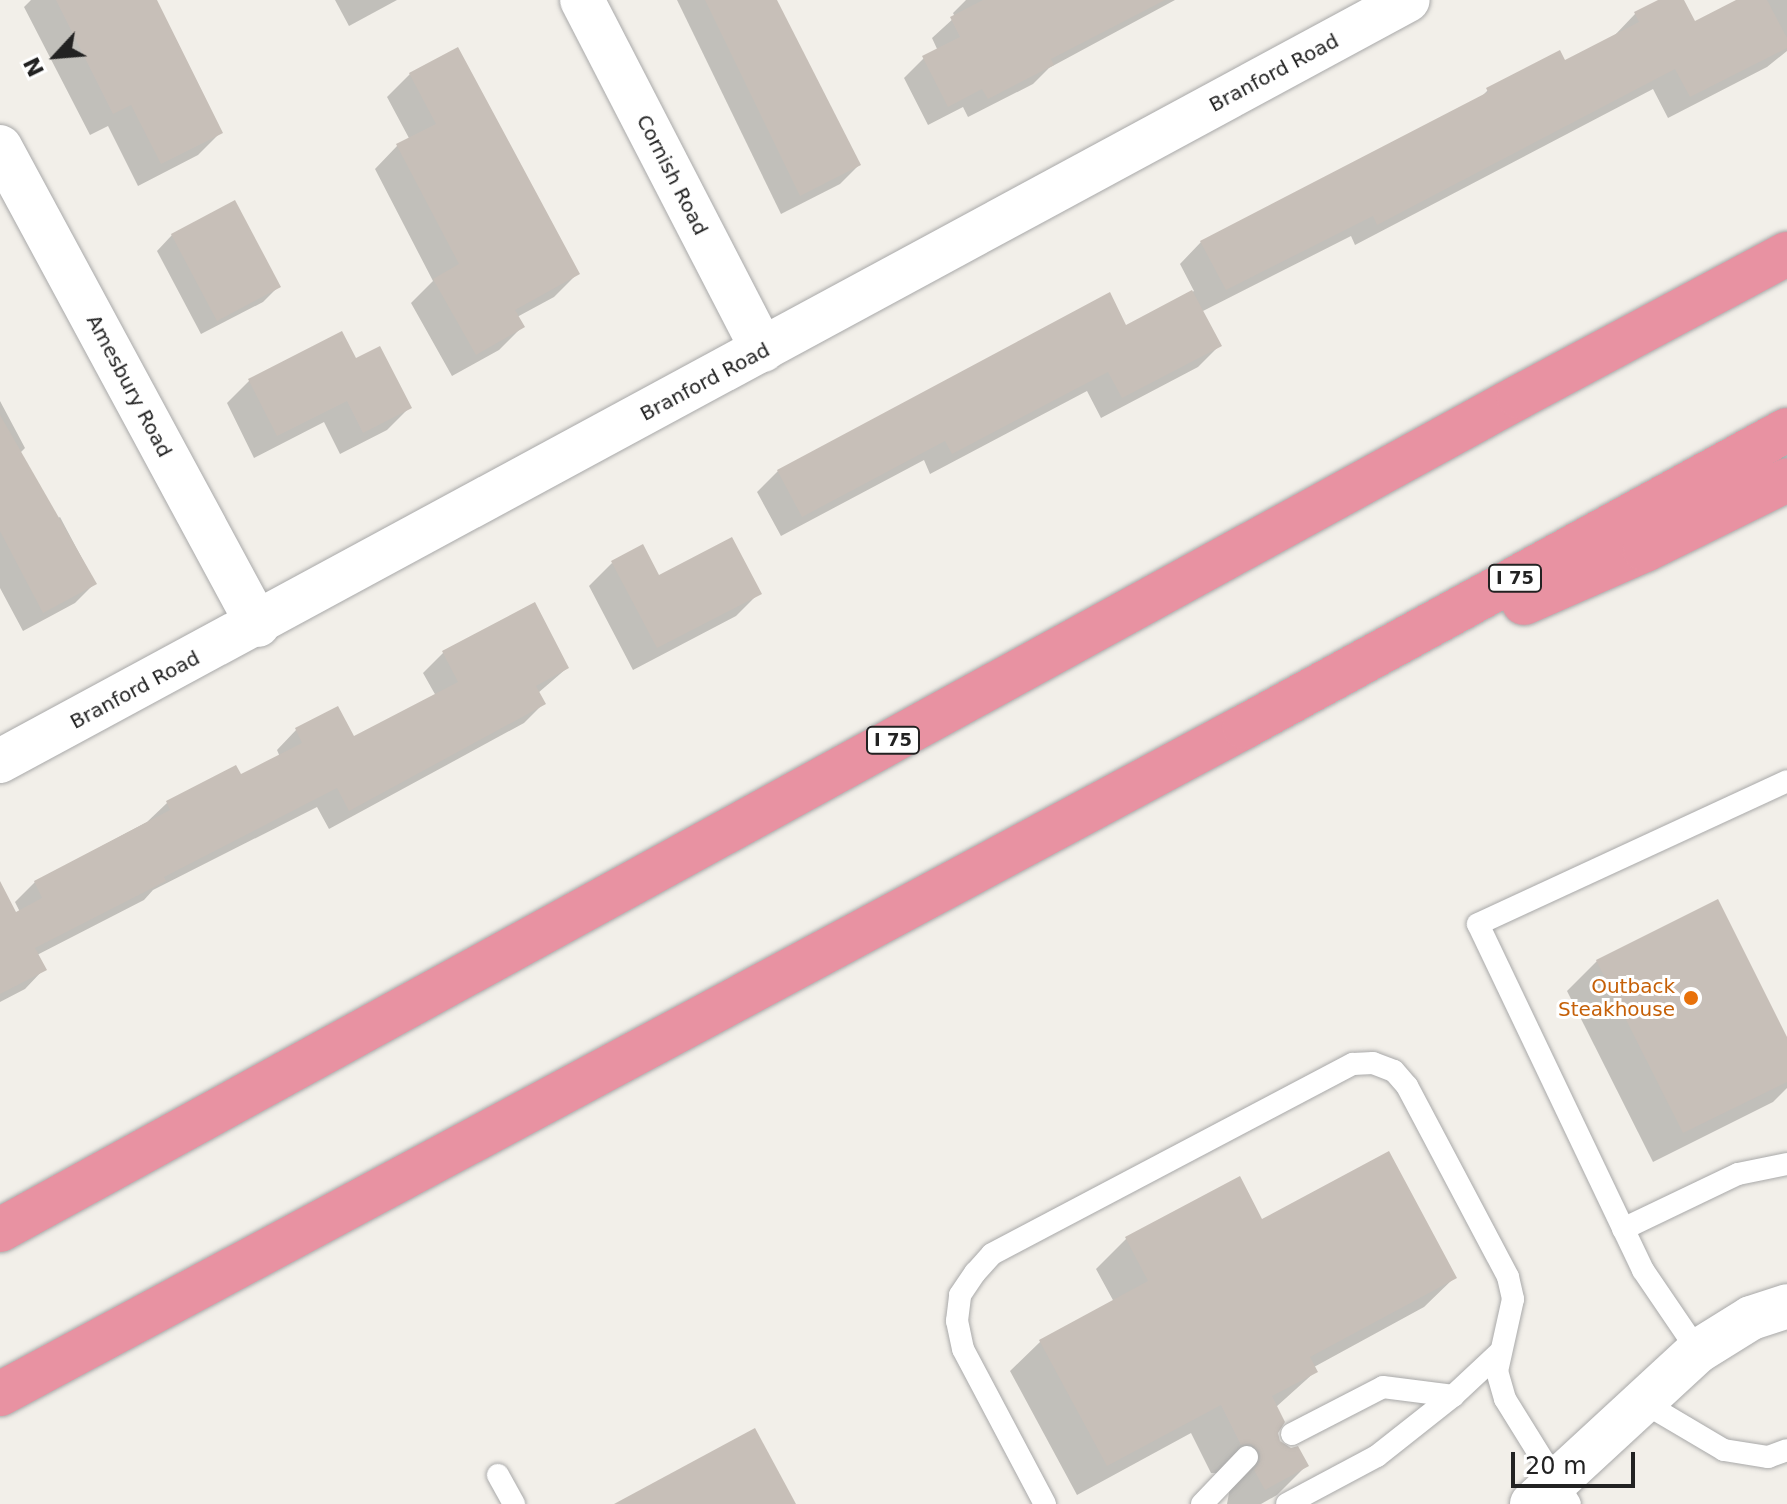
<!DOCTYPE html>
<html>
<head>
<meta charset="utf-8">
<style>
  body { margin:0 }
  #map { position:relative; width:1787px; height:1504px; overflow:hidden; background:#f2efe9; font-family:"DejaVu Sans",sans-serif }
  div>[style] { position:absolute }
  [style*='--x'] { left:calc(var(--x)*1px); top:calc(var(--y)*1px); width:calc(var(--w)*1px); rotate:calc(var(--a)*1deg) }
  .shadow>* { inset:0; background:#0003 }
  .building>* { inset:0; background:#c7bfb8 }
  .roads { filter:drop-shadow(0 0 2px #a9a9a9) drop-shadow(0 0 2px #a9a9a9) }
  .lane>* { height:22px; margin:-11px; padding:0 11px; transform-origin:11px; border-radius:11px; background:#fff }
  .street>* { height:44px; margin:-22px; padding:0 22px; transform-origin:22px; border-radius:22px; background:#fff }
  .highway>* { height:44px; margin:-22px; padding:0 22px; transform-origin:22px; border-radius:22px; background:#e892a2 }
  .dots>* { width:22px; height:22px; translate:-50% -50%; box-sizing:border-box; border:4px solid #fff; border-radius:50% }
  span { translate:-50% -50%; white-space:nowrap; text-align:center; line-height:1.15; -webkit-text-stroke:6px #fff; paint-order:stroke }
  .shield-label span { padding:2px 6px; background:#fff; border:2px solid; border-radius:6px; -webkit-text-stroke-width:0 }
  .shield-label { font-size:18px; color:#222; font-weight:700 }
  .street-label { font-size:20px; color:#222 }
  .food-label { font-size:20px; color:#c56008 }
  .right { translate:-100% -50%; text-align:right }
  .north { position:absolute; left:16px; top:16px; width:80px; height:80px; -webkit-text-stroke:6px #fff; paint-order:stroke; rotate:244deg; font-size:22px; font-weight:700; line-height:32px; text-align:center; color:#222 }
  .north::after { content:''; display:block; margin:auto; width:28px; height:36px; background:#222; clip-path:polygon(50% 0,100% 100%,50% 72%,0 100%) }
  .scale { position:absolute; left:1511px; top:1452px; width:124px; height:36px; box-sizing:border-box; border:4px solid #222; border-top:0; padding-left:10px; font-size:24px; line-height:28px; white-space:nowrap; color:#222; -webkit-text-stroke:6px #fff; paint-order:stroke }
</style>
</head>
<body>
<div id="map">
  <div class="shadow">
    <div style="clip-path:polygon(31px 0,155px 0,221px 132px,198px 155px,138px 186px,108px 126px,90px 135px,24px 7px)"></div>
    <div style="clip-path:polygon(335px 0,397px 0,349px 26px)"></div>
    <div style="clip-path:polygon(677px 0,775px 0,859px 165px,840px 184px,781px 214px)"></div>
    <div style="clip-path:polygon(966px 0,1175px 0,1049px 68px,1033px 84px,968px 117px,963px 107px,928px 125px,904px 78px,924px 58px,938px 51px,932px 38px,955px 17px,953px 13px)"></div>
    <div style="clip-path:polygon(1663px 0,1682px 0,1694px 24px,1741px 0,1787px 0,1787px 51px,1767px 67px,1668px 118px,1653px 89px,1355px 245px,1351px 236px,1201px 312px,1219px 346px,1198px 367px,1101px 418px,1087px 391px,930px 474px,924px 460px,781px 536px,757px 492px,778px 471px,1126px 327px,1194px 291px,1180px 264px,1201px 242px,1478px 100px,1488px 90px,1564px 63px,1614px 36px,1635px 14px)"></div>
    <div style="clip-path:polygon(410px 74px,577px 274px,554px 297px,517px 317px,522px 327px,499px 350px,452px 376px,411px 303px,433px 281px,375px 169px,397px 146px,410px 140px,387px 97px)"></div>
    <div style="clip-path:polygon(172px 235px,278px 287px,263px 302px,201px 334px,157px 251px)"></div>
    <div style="clip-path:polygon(355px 361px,410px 407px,387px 430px,340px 454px,324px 422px,254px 458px,227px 403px,250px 380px)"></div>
    <div style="clip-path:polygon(0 401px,25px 448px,19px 454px,55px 520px,60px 517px,95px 583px,75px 603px,23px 631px,0 588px)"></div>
    <div style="clip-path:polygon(612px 563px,658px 578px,759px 593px,736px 616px,633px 670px,589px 586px)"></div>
    <div style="clip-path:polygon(534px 605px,567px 668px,538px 693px,543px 704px,524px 723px,329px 829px,317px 807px,153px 890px,144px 900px,37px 955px,44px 969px,25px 989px,0 1002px,0 922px,20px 912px,15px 902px,35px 882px,147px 822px,167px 803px,240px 777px,280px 757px,277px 750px,296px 730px,353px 739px,436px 696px,423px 673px,443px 653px)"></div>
    <div style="clip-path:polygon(1597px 961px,1787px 1042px,1787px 1088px,1773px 1102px,1653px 1162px,1567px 991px)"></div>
    <div style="clip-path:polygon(1262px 1222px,1454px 1278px,1424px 1307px,1314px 1367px,1316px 1371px,1276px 1407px,1278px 1442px,1306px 1466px,1277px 1495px,1261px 1504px,1227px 1504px,1231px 1482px,1221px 1473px,1211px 1473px,1191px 1433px,1077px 1495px,1010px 1371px,1040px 1342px,1114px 1302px,1096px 1269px,1126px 1239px)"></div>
  </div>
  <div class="building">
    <div style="clip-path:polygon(56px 0,157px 0,223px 133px,161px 164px,131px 105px,113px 114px)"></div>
    <div style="clip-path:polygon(705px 0,777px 0,861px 165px,800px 196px)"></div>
    <div style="clip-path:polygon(983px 0,1165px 0,1051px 59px,1054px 65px,988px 99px,982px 89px,948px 107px,922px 56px,960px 37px,950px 17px)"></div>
    <div style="clip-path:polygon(1658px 0,1684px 0,1695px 21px,1736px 0,1767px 0,1787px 38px,1787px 48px,1690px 97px,1675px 69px,1377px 225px,1373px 216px,1226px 290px,1200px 241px,1488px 92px,1486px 88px,1560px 50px,1565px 60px,1639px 22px,1634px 12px)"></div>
    <div style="clip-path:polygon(458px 47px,580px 274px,515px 310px,525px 327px,476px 355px,433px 279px,459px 264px,396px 144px,436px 124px,409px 73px)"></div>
    <div style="clip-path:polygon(235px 200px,281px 287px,217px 321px,171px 234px)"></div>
    <div style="clip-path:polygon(1192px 290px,1222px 346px,1122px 398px,1108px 372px,952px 454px,945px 441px,802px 517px,777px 470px,1110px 292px,1126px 325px)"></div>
    <div style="clip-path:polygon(342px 331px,356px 358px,380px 346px,412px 408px,363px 433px,347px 401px,277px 436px,248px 379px)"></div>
    <div style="clip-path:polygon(0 415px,97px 584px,43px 613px,0 531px)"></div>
    <div style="clip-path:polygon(732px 537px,762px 594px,657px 648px,611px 561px,643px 544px,659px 575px)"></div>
    <div style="clip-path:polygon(535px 602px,569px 668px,536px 686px,546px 704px,349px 811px,337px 788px,164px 877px,166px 881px,35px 948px,47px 970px,0 994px,0 881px,16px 912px,42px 898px,34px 881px,170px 810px,166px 801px,236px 765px,241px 774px,302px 743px,295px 728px,338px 706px,354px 736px,458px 682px,442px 651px)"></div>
    <div style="clip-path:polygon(1718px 899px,1787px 1037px,1787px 1082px,1683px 1133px,1596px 960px)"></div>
    <div style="clip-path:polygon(1389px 1151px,1457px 1278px,1310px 1357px,1318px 1372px,1272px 1396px,1285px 1422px,1278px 1433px,1280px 1441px,1291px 1448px,1298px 1446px,1309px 1466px,1265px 1490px,1254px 1470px,1260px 1461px,1260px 1452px,1251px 1444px,1241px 1445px,1221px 1405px,1107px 1466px,1039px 1340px,1148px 1281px,1125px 1237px,1240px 1176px,1262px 1219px)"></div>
    <div style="clip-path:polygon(755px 1428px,796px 1504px,614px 1504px)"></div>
  </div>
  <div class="roads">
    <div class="lane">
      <div style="--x:1623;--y:1229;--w:127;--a:-25.6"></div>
      <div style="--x:1738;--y:1174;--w:50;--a:-11.5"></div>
      <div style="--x:1698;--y:1351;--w:98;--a:-124.2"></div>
      <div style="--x:1643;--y:1270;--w:383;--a:-115.5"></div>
      <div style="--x:1478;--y:924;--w:340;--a:-24.8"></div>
      <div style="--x:1641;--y:1401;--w:96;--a:30.6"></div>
      <div style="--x:1724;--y:1450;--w:45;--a:9"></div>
      <div style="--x:1768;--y:1457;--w:20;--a:-20"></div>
      <div style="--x:1292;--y:1434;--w:102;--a:-27.3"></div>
      <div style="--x:1383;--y:1387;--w:71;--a:7.3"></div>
      <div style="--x:498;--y:1475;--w:33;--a:61"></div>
      <div style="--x:1045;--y:1504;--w:175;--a:-117.9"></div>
      <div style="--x:963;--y:1349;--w:29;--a:-102"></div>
      <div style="--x:957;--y:1321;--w:26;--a:-83"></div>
      <div style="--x:960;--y:1295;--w:27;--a:-56"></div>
      <div style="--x:975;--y:1273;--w:25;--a:-48"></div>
      <div style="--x:992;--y:1254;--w:408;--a:-27.8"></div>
      <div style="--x:1353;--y:1064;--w:20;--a:-3"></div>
      <div style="--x:1373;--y:1063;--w:22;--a:21"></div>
      <div style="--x:1394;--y:1071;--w:20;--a:49"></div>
      <div style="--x:1407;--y:1086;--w:216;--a:62.1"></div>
      <div style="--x:1508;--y:1277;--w:23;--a:77"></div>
      <div style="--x:1513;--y:1299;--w:74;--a:102.5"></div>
      <div style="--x:1497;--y:1371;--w:29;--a:74"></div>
      <div style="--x:1505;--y:1399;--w:123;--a:58.2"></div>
      <div style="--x:1202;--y:1504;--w:65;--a:-46.2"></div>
      <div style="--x:1287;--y:1504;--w:102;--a:-28.1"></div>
      <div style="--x:1377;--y:1456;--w:97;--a:-38.3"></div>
      <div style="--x:1453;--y:1396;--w:63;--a:-43.1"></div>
    </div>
    <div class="street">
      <div style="--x:582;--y:0;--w:394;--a:62.7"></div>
      <div style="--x:0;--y:147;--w:543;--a:61.64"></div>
      <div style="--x:0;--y:761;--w:1600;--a:-28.39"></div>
      <div style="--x:1532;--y:1504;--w:226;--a:-42.7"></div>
      <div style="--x:1698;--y:1351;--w:62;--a:-31.9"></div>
      <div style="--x:1751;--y:1318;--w:38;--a:-18"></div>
    </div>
    <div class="highway">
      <div style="--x:1524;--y:603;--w:132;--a:-23.7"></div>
      <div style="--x:1645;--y:550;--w:158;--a:-26.2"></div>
      <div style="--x:0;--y:1230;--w:1732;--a:-28.74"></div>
      <div style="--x:1519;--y:397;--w:304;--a:-28.1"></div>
      <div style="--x:0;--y:1394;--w:1412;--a:-28.2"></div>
      <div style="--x:1244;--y:727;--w:619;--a:-28.68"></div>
    </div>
  </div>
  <div class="dots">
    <div style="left:1691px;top:998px;background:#e8710a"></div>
  </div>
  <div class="shield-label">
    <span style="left:1515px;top:578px">I 75</span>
    <span style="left:893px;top:740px">I 75</span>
  </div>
  <div class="street-label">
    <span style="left:1274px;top:73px;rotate:-28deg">Branford Road</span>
    <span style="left:672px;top:175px;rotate:63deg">Cornish Road</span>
    <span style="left:705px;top:382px;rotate:-28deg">Branford Road</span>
    <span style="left:129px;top:386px;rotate:62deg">Amesbury Road</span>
    <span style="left:135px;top:690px;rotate:-28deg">Branford Road</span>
  </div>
  <div class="food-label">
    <span class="right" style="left:1675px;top:998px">Outback<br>Steakhouse</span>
  </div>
  <div class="north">N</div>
  <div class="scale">20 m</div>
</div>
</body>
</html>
